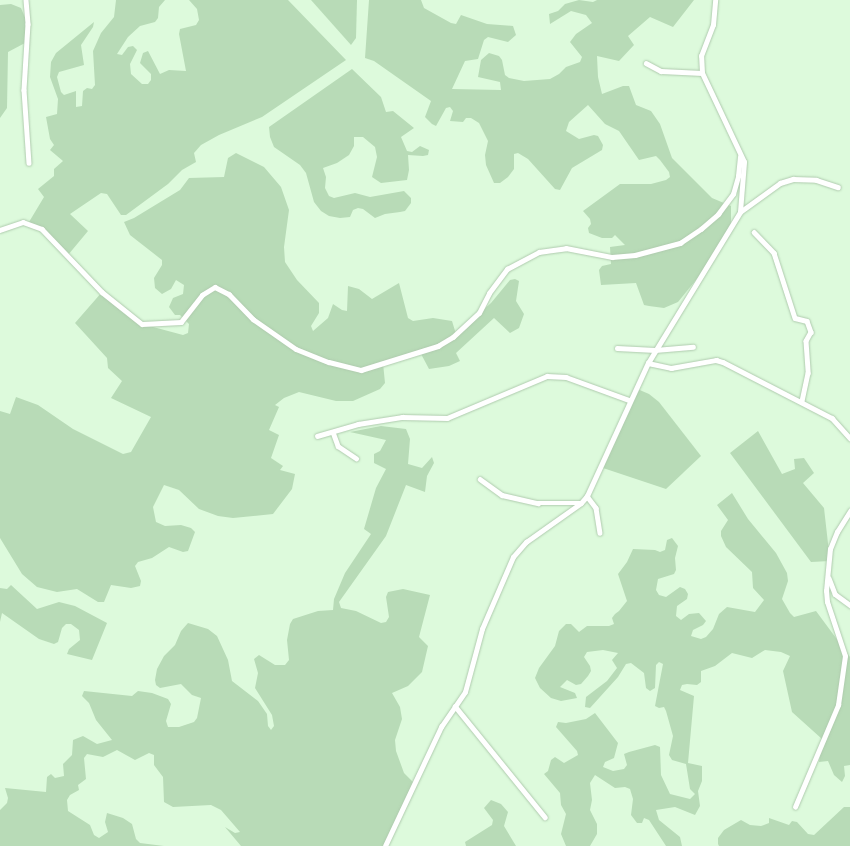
<!DOCTYPE html>
<html>
<head>
<meta charset="utf-8">
<style>
  body { margin:0 }
  #map { position:relative; width:850px; height:846px; overflow:hidden; background:#ddfadc; font-family:Quicksand,sans-serif }
  div>[style] { position:absolute }
  [style*='--x'] { left:calc(var(--x)*1px); top:calc(var(--y)*1px); width:calc(var(--w)*1px); rotate:calc(var(--a)*1deg) }
  .green>* { inset:0; background:#b8dbb7 }
  .roads { filter:drop-shadow(0 0 1px #afcbae) drop-shadow(0 0 1px #afcbae) }
  .minor>* { height:4.5px; margin:-2.25px; padding:0 2.25px; transform-origin:2.25px; border-radius:2.25px; background:#fff }
  span { translate:-50% -50%; white-space:nowrap; text-align:center; line-height:1.15; -webkit-text-stroke:5px #fdfdfd; paint-order:stroke }
</style>
</head>
<body>
<div id="map">
  <div class="green">
    <div style="clip-path:polygon(116px 0,165px 0,159px 7px,158px 18px,155px 22px,140px 26px,128px 37px,117px 54px,122px 55px,128px 47px,133px 46px,137px 50px,130px 64px,131px 74px,142px 84px,148px 84px,151px 80px,151px 74px,140px 63px,143px 53px,148px 51px,160px 74px,169px 70px,186px 71px,179px 34px,180px 29px,196px 25px,199px 20px,197px 9px,189px 0,288px 0,346px 60px,262px 117px,219px 135px,201px 145px,194px 153px,196px 162px,182px 170px,168px 184px,126px 215px,121px 215px,107px 194px,101px 193px,70px 214px,88px 231px,68px 255px,56px 241px,29px 222px,44px 197px,38px 189px,54px 176px,54px 169px,63px 161px,50px 150px,54px 145px,50px 139px,46px 117px,57px 114px,58px 99px,50px 77px,51px 62px,56px 53px,94px 22px,93px 27px,81px 45px,84px 65px,59px 72px,57px 77px,61px 92px,64px 95px,76px 91px,76px 107px,82px 106px,83px 91px,87px 88px,92px 89px,95px 85px,93px 51px,101px 33px,114px 17px)"></div>
    <div style="clip-path:polygon(311px 0,357px 0,356px 38px,351px 45px)"></div>
    <div style="clip-path:polygon(369px 0,421px 0,424px 8px,451px 23px,456px 24px,461px 15px,487px 24px,513px 26px,516px 35px,508px 42px,488px 37px,484px 40px,478px 59px,465px 61px,452px 89px,501px 90px,500px 82px,478px 77px,481px 60px,489px 53px,499px 56px,502px 60px,505px 75px,509px 78px,524px 81px,550px 79px,559px 74px,566px 67px,580px 62px,582px 57px,570px 42px,576px 34px,592px 23px,586px 15px,571px 11px,550px 24px,549px 14px,558px 11px,565px 4px,579px 0,593px 2px,597px 0,694px 0,673px 27px,650px 17px,628px 36px,634px 45px,619px 61px,597px 56px,598px 77px,602px 94px,623px 86px,629px 86px,636px 105px,651px 111px,660px 124px,672px 158px,712px 198px,731px 206px,731px 224px,704px 270px,678px 302px,664px 308px,649px 306px,644px 305px,636px 283px,601px 285px,599px 270px,602px 266px,611px 264px,610px 247px,625px 245px,615px 235px,612px 238px,602px 238px,589px 233px,588px 228px,591px 224px,590px 219px,583px 211px,620px 184px,651px 184px,666px 180px,670px 177px,669px 172px,660px 160px,656px 156px,639px 160px,619px 131px,605px 124px,588px 105px,569px 122px,566px 131px,579px 139px,594px 135px,598px 136px,603px 145px,602px 150px,572px 168px,560px 190px,555px 189px,528px 159px,518px 153px,514px 154px,514px 169px,508px 177px,500px 183px,494px 183px,486px 165px,485px 155px,488px 141px,479px 123px,471px 118px,466px 118px,463px 122px,450px 121px,453px 111px,450px 107px,446px 108px,436px 126px,432px 124px,425px 117px,431px 101px,374px 61px,365px 58px)"></div>
    <div style="clip-path:polygon(11px 4px,21px 8px,27px 22px,25px 43px,8px 52px,7px 108px,0 118px,0 5px)"></div>
    <div style="clip-path:polygon(352px 69px,381px 97px,386px 112px,393px 111px,414px 128px,401px 137px,407px 151px,412px 152px,420px 146px,429px 150px,428px 155px,423px 156px,408px 155px,409px 170px,407px 180px,381px 183px,372px 177px,377px 157px,375px 147px,363px 137px,354px 137px,354px 146px,349px 155px,337px 163px,323px 168px,326px 177px,325px 188px,329px 196px,334px 198px,355px 193px,370px 197px,404px 191px,411px 198px,411px 203px,405px 211px,400px 212px,385px 214px,375px 218px,363px 209px,358px 208px,353px 210px,350px 217px,340px 218px,329px 216px,321px 211px,314px 202px,306px 173px,300px 165px,274px 147px,270px 137px,269px 127px)"></div>
    <div style="clip-path:polygon(236px 153px,264px 167px,281px 187px,289px 210px,284px 247px,285px 262px,297px 280px,319px 303px,319px 313px,311px 326px,313px 331px,328px 318px,333px 304px,342px 310px,347px 311px,348px 286px,359px 289px,372px 299px,399px 283px,408px 318px,413px 321px,433px 318px,452px 321px,456px 334px,491px 303px,510px 280px,515px 279px,519px 281px,516px 301px,524px 314px,519px 328px,510px 333px,494px 318px,456px 353px,460px 361px,449px 366px,429px 369px,420px 352px,383px 363px,385px 383px,380px 389px,353px 401px,336px 401px,299px 392px,284px 398px,275px 405px,279px 407px,269px 430px,279px 435px,271px 458px,283px 466px,280px 470px,295px 474px,292px 489px,273px 514px,233px 518px,218px 516px,199px 509px,179px 490px,164px 485px,153px 507px,156px 522px,165px 526px,181px 525px,191px 528px,195px 532px,188px 551px,183px 552px,169px 547px,152px 558px,138px 562px,135px 566px,141px 581px,140px 586px,131px 588px,111px 585px,104px 602px,98px 602px,77px 589px,57px 592px,37px 587px,22px 574px,0 538px,0 411px,10px 414px,16px 397px,38px 405px,73px 429px,123px 454px,131px 452px,151px 417px,111px 398px,122px 381px,108px 368px,107px 358px,75px 323px,102px 292px,142px 324px,183px 335px,188px 333px,189px 324px,180px 315px,175px 315px,169px 307px,173px 298px,183px 294px,184px 285px,176px 280px,171px 289px,162px 294px,155px 288px,154px 278px,162px 265px,162px 260px,130px 235px,124px 222px,134px 218px,180px 190px,189px 178px,224px 177px,228px 158px)"></div>
    <div style="clip-path:polygon(635px 388px,649px 394px,659px 402px,701px 456px,666px 489px,600px 467px)"></div>
    <div style="clip-path:polygon(381px 426px,406px 429px,410px 439px,408px 464px,422px 468px,432px 457px,434px 463px,427px 476px,425px 492px,406px 485px,386px 536px,339px 602px,341px 608px,356px 611px,381px 623px,386px 622px,389px 617px,386px 597px,388px 592px,403px 589px,430px 595px,419px 637px,428px 646px,422px 672px,408px 686px,392px 693px,400px 707px,402px 719px,395px 740px,396px 751px,404px 773px,413px 782px,385px 846px,241px 846px,225px 827px,235px 833px,240px 832px,221px 810px,211px 805px,173px 807px,164px 802px,163px 777px,154px 765px,154px 755px,149px 753px,135px 760px,117px 750px,103px 757px,87px 754px,84px 758px,86px 779px,78px 785px,79px 790px,70px 795px,67px 800px,68px 811px,90px 825px,94px 835px,99px 838px,108px 832px,105px 822px,107px 813px,123px 818px,132px 824px,136px 839px,140px 843px,164px 846px,0 846px,0 810px,7px 803px,8px 798px,5px 788px,46px 792px,47px 777px,51px 774px,55px 778px,64px 776px,63px 764px,72px 755px,73px 740px,83px 736px,97px 744px,112px 740px,96px 720px,89px 703px,82px 696px,84px 691px,132px 696px,138px 691px,152px 693px,168px 699px,171px 704px,166px 721px,168px 727px,179px 727px,194px 722px,197px 718px,201px 698px,192px 695px,181px 684px,160px 688px,156px 685px,155px 680px,157px 669px,164px 656px,175px 645px,181px 631px,188px 623px,208px 629px,217px 636px,228px 660px,232px 681px,258px 701px,267px 714px,268px 726px,271px 730px,274px 726px,272px 715px,255px 688px,258px 673px,254px 659px,259px 655px,275px 665px,285px 665px,289px 660px,287px 640px,290px 624px,293px 619px,318px 611px,333px 610px,334px 599px,345px 573px,371px 534px,364px 529px,376px 488px,386px 469px,374px 463px,374px 454px,380px 451px,386px 440px,350px 432px)"></div>
    <div style="clip-path:polygon(758px 431px,782px 474px,795px 469px,794px 459px,804px 458px,814px 473px,803px 483px,824px 508px,830px 561px,811px 562px,730px 453px)"></div>
    <div style="clip-path:polygon(732px 493px,748px 519px,776px 553px,787px 573px,788px 581px,782px 599px,790px 613px,794px 617px,816px 611px,850px 657px,850px 765px,844px 766px,845px 776px,842px 782px,834px 775px,828px 761px,819px 762px,822px 739px,792px 712px,783px 671px,790px 656px,781px 652px,765px 650px,752px 658px,732px 653px,715px 666px,701px 671px,701px 682px,697px 685px,687px 684px,682px 685px,680px 690px,694px 696px,688px 763px,702px 766px,702px 781px,698px 791px,700px 806px,695px 815px,675px 807px,656px 810px,659px 820px,680px 837px,682px 846px,666px 846px,649px 820px,644px 818px,642px 823px,637px 823px,631px 815px,633px 799px,630px 789px,625px 787px,615px 788px,595px 775px,590px 783px,592px 800px,590px 810px,597px 824px,597px 834px,590px 846px,566px 846px,561px 834px,566px 814px,561px 805px,560px 793px,544px 774px,548px 771px,551px 760px,555px 757px,564px 763px,578px 755px,577px 751px,556px 727px,558px 722px,566px 723px,586px 719px,595px 713px,618px 743px,614px 758px,605px 762px,603px 767px,613px 771px,624px 769px,627px 765px,624px 754px,629px 752px,655px 745px,660px 747px,661px 775px,670px 794px,690px 799px,695px 794px,690px 789px,686px 764px,672px 760px,669px 755px,673px 736px,666px 711px,664px 707px,659px 708px,655px 706px,663px 664px,659px 662px,656px 665px,655px 688px,650px 691px,646px 688px,644px 673px,631px 663px,626px 664px,618px 677px,590px 708px,585px 707px,586px 697px,607px 681px,617px 668px,612px 660px,618px 653px,603px 650px,587px 652px,584px 657px,590px 666px,591px 671px,588px 676px,581px 684px,576px 685px,567px 680px,560px 687px,575px 693px,577px 698px,561px 701px,551px 698px,540px 688px,535px 678px,539px 668px,555px 646px,559px 631px,566px 624px,571px 624px,579px 632px,587px 626px,609px 626px,614px 624px,612px 618px,615px 614px,619px 611px,627px 601px,618px 574px,627px 562px,633px 549px,655px 550px,660px 552px,665px 550px,667px 540px,672px 538px,678px 546px,675px 558px,676px 570px,674px 574px,658px 579px,656px 590px,659px 595px,666px 597px,680px 587px,685px 589px,688px 594px,687px 599px,677px 606px,676px 616px,681px 620px,689px 614px,699px 613px,706px 621px,703px 625px,693px 630px,691px 636px,701px 639px,706px 637px,713px 629px,719px 614px,727px 607px,755px 612px,764px 600px,753px 588px,752px 572px,726px 547px,721px 536px,721px 531px,728px 520px,717px 505px)"></div>
    <div style="clip-path:polygon(11px 585px,37px 609px,59px 602px,75px 606px,107px 623px,92px 660px,67px 654px,69px 649px,80px 640px,79px 630px,71px 624px,66px 624px,62px 628px,58px 642px,54px 644px,39px 639px,2px 613px,0 622px,0 588px,7px 589px)"></div>
    <div style="clip-path:polygon(491px 800px,501px 804px,508px 812px,504px 826px,516px 846px,466px 846px,465px 842px,492px 825px,493px 820px,484px 808px)"></div>
    <div style="clip-path:polygon(844px 807px,850px 807px,850px 846px,719px 846px,718px 844px,718px 838px,724px 830px,741px 820px,750px 825px,761px 826px,769px 823px,769px 818px,789px 825px,792px 821px,797px 822px,808px 834px,814px 835px)"></div>
  </div>
  <div class="roads">
    <div class="minor">
      <div style="--x:26;--y:0;--w:24;--a:85"></div>
      <div style="--x:28;--y:24;--w:66;--a:93.5"></div>
      <div style="--x:24;--y:90;--w:73;--a:86.1"></div>
      <div style="--x:646;--y:63;--w:17;--a:28"></div>
      <div style="--x:661;--y:71;--w:41;--a:2.8"></div>
      <div style="--x:740;--y:212;--w:49;--a:-35.9"></div>
      <div style="--x:780;--y:183;--w:14;--a:-17"></div>
      <div style="--x:793;--y:179;--w:23;--a:2"></div>
      <div style="--x:816;--y:180;--w:23;--a:18"></div>
      <div style="--x:0;--y:230;--w:24;--a:-19"></div>
      <div style="--x:23;--y:222;--w:20;--a:20"></div>
      <div style="--x:42;--y:229;--w:87;--a:46.4"></div>
      <div style="--x:102;--y:292;--w:51;--a:38.7"></div>
      <div style="--x:142;--y:324;--w:39;--a:-3"></div>
      <div style="--x:181;--y:322;--w:34;--a:-52"></div>
      <div style="--x:202;--y:295;--w:15;--a:-32"></div>
      <div style="--x:215;--y:287;--w:16;--a:27"></div>
      <div style="--x:229;--y:294;--w:35;--a:46"></div>
      <div style="--x:253;--y:319;--w:52;--a:34.9"></div>
      <div style="--x:296;--y:349;--w:35;--a:22"></div>
      <div style="--x:329;--y:362;--w:33;--a:14"></div>
      <div style="--x:361;--y:370;--w:81;--a:-17.3"></div>
      <div style="--x:438;--y:346;--w:17;--a:-31"></div>
      <div style="--x:453;--y:337;--w:35;--a:-43"></div>
      <div style="--x:479;--y:313;--w:22;--a:-63"></div>
      <div style="--x:489;--y:293;--w:30;--a:-53"></div>
      <div style="--x:507;--y:269;--w:36;--a:-28"></div>
      <div style="--x:539;--y:252;--w:27;--a:-8"></div>
      <div style="--x:566;--y:248;--w:47;--a:11.1"></div>
      <div style="--x:612;--y:257;--w:23;--a:-5"></div>
      <div style="--x:635;--y:255;--w:47;--a:-14.9"></div>
      <div style="--x:680;--y:243;--w:25;--a:-34"></div>
      <div style="--x:701;--y:229;--w:23;--a:-41"></div>
      <div style="--x:718;--y:214;--w:25;--a:-53"></div>
      <div style="--x:733;--y:194;--w:19;--a:-74"></div>
      <div style="--x:738;--y:176;--w:19;--a:-84"></div>
      <div style="--x:754;--y:232;--w:29;--a:46"></div>
      <div style="--x:774;--y:253;--w:68;--a:72.1"></div>
      <div style="--x:795;--y:318;--w:12;--a:14"></div>
      <div style="--x:807;--y:321;--w:12;--a:70"></div>
      <div style="--x:811;--y:332;--w:10;--a:119"></div>
      <div style="--x:806;--y:341;--w:32;--a:86"></div>
      <div style="--x:808;--y:373;--w:29;--a:102"></div>
      <div style="--x:617;--y:348;--w:38;--a:3"></div>
      <div style="--x:655;--y:350;--w:38;--a:-5"></div>
      <div style="--x:648;--y:363;--w:24;--a:12"></div>
      <div style="--x:671;--y:368;--w:46;--a:-10.1"></div>
      <div style="--x:716;--y:360;--w:7;--a:16"></div>
      <div style="--x:723;--y:362;--w:123;--a:27.2"></div>
      <div style="--x:832;--y:418;--w:27;--a:48"></div>
      <div style="--x:333;--y:432;--w:15;--a:70"></div>
      <div style="--x:338;--y:446;--w:22;--a:34"></div>
      <div style="--x:317;--y:436;--w:43;--a:-16.3"></div>
      <div style="--x:358;--y:424;--w:45;--a:-9"></div>
      <div style="--x:402;--y:417;--w:45;--a:1.3"></div>
      <div style="--x:447;--y:418;--w:108;--a:-22.8"></div>
      <div style="--x:547;--y:376;--w:19;--a:3"></div>
      <div style="--x:566;--y:377;--w:67;--a:20.1"></div>
      <div style="--x:480;--y:479;--w:27;--a:36"></div>
      <div style="--x:502;--y:495;--w:37;--a:13"></div>
      <div style="--x:538;--y:503;--w:42;--a:0"></div>
      <div style="--x:587;--y:496;--w:15;--a:53"></div>
      <div style="--x:596;--y:508;--w:25;--a:81"></div>
      <div style="--x:829;--y:578;--w:17;--a:69"></div>
      <div style="--x:835;--y:594;--w:19;--a:36"></div>
      <div style="--x:455;--y:706;--w:143;--a:51"></div>
      <div style="--x:795;--y:807;--w:111;--a:-67.1"></div>
      <div style="--x:838;--y:705;--w:49;--a:-81.9"></div>
      <div style="--x:845;--y:656;--w:57;--a:-108.4"></div>
      <div style="--x:827;--y:602;--w:11;--a:-95"></div>
      <div style="--x:826;--y:591;--w:42;--a:-84.6"></div>
      <div style="--x:830;--y:549;--w:18;--a:-68"></div>
      <div style="--x:837;--y:532;--w:25;--a:-58"></div>
      <div style="--x:385;--y:846;--w:132;--a:-64.8"></div>
      <div style="--x:441;--y:727;--w:42;--a:-55.6"></div>
      <div style="--x:465;--y:692;--w:65;--a:-74.9"></div>
      <div style="--x:482;--y:629;--w:78;--a:-66.7"></div>
      <div style="--x:513;--y:557;--w:20;--a:-49"></div>
      <div style="--x:526;--y:542;--w:67;--a:-35.3"></div>
      <div style="--x:581;--y:503;--w:9;--a:-49"></div>
      <div style="--x:587;--y:496;--w:146;--a:-65.4"></div>
      <div style="--x:648;--y:363;--w:177;--a:-58.6"></div>
      <div style="--x:740;--y:212;--w:50;--a:-85.4"></div>
      <div style="--x:744;--y:162;--w:98;--a:-115.3"></div>
      <div style="--x:702;--y:73;--w:17;--a:-93"></div>
      <div style="--x:701;--y:56;--w:33;--a:-69"></div>
      <div style="--x:713;--y:25;--w:25;--a:-85"></div>
    </div>
  </div>
</div>
</body>
</html>
